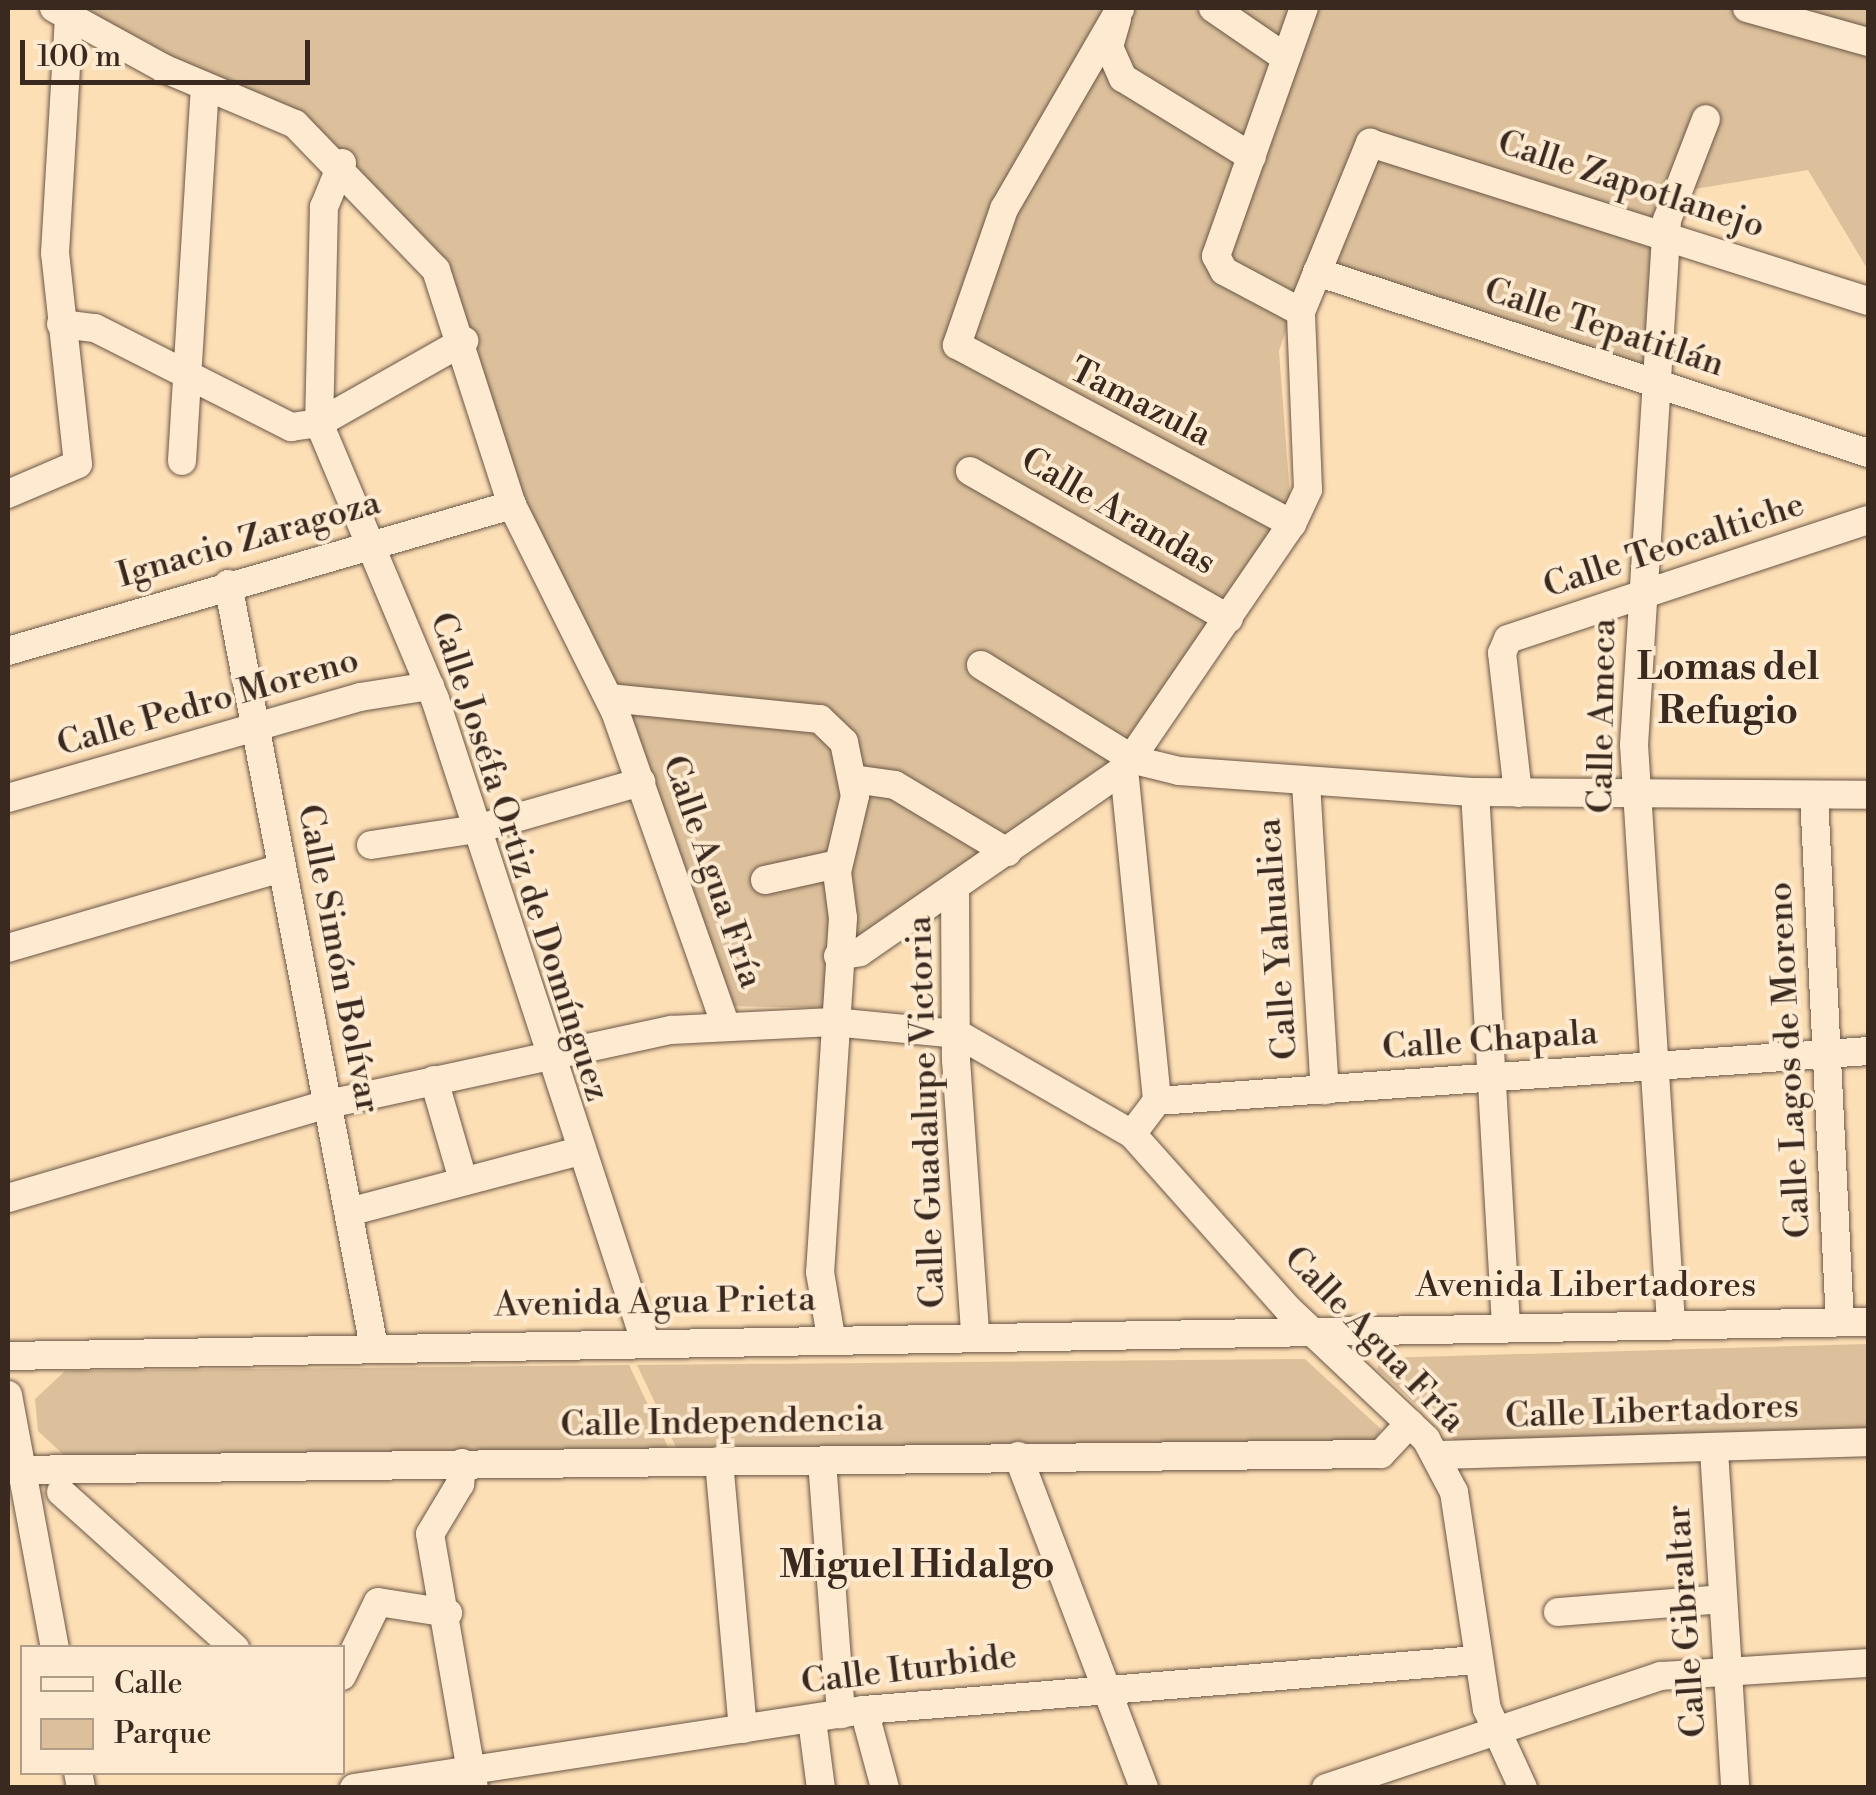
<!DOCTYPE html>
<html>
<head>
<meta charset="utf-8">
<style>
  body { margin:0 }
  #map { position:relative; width:1876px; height:1795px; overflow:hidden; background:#fddfb6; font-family:"Libre Bodoni",serif }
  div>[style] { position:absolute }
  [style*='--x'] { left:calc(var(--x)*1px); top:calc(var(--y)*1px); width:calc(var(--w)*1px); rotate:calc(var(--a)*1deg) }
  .green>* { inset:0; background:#dcc09c }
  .roads { filter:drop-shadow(0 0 2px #6b5645) drop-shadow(0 0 2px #6b5645) }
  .minor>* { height:28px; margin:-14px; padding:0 14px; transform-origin:14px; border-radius:14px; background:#feead0 }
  span { translate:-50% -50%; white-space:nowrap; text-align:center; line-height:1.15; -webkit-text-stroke:8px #feead0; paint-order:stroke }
  .street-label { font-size:35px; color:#3a291f }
  .neighbourhood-label { font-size:38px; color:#3a291f; font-weight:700 }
  .frame { position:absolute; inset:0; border:10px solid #3a291f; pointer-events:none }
  .legend { position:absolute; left:20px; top:1645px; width:325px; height:130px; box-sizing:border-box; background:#feead0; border:2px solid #b09d89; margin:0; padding:12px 18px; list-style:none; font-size:30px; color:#3a291f }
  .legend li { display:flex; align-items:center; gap:20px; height:50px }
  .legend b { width:50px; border:2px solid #b09d89 }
  .scale { position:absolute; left:20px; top:40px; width:290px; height:45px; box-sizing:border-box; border:5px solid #3a291f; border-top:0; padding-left:12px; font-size:30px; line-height:35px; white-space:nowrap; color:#3a291f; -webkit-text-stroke:8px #feead0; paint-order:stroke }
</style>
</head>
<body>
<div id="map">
  <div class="green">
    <div style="clip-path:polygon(44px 8px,1868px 8px,1868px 270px,1808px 170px,1689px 190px,1648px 377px,1305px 273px,1279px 351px,1291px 509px,1123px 769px,852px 962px,838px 1008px,724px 1006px,601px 687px,523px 528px,428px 255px,339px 169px,254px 112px)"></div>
    <div style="clip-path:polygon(1868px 1344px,1868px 1433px,1460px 1445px,1377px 1369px,1382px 1358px)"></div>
    <div style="clip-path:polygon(1305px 1359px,1381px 1429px,1375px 1443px,678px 1451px,637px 1365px)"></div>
    <div style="clip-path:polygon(629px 1365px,670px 1451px,67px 1458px,38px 1431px,35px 1399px,65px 1371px)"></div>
  </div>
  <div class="roads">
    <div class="minor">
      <div style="--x:54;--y:8;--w:124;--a:28.8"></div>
      <div style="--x:163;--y:68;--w:143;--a:23"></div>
      <div style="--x:295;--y:124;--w:203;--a:46"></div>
      <div style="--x:436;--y:270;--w:247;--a:72.1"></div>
      <div style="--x:512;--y:505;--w:233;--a:63.5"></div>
      <div style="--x:616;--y:714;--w:328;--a:70.6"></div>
      <div style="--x:1213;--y:8;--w:88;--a:34.4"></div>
      <div style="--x:1747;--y:8;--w:126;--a:15.7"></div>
      <div style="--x:1120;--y:9;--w:231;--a:120.1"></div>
      <div style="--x:1004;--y:209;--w:144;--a:109.1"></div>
      <div style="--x:957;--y:345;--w:380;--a:28.1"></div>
      <div style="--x:1117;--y:19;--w:29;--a:106"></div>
      <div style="--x:1109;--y:47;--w:34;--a:66"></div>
      <div style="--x:1123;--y:78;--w:151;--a:31.5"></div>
      <div style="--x:342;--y:163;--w:48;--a:112.2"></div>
      <div style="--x:324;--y:207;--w:216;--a:91.3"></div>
      <div style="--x:319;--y:423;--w:299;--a:67.2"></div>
      <div style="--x:435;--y:699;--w:675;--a:71.89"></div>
      <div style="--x:1317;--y:272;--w:580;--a:18.19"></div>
      <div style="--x:1301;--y:312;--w:87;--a:-152"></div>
      <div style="--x:1224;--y:271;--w:17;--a:-118"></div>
      <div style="--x:1216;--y:256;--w:263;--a:-70.5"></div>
      <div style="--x:61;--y:324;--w:34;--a:7"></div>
      <div style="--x:95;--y:328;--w:220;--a:26.8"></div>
      <div style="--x:291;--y:427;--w:28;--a:-8"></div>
      <div style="--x:319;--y:423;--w:167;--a:-29.5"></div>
      <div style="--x:182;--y:461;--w:375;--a:-86.5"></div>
      <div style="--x:970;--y:471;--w:298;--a:29.7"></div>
      <div style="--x:8;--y:494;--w:76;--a:-23.2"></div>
      <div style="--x:78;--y:464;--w:212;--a:-96.2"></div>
      <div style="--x:55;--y:253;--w:233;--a:-86.6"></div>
      <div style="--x:228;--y:584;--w:777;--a:79.17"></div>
      <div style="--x:8;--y:651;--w:525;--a:-16.16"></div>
      <div style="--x:981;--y:665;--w:180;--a:31.8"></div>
      <div style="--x:1134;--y:760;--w:46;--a:13.7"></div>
      <div style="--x:1179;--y:771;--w:297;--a:4.1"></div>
      <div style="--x:1475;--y:792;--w:393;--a:0.4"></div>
      <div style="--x:609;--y:698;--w:212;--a:5.7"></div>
      <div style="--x:820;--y:719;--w:33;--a:44"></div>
      <div style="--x:844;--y:742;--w:55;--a:78.5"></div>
      <div style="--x:855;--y:796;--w:78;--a:103.3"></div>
      <div style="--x:837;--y:872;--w:46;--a:82.6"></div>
      <div style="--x:843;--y:918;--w:355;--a:93.7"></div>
      <div style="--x:820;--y:1272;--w:66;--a:80.4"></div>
      <div style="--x:1124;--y:769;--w:334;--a:84.3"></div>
      <div style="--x:853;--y:779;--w:42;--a:8.1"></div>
      <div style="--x:895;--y:785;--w:131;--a:30.9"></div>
      <div style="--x:1306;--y:783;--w:308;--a:86.5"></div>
      <div style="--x:1475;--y:792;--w:533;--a:86.67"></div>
      <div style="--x:1518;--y:793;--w:141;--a:-96.5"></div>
      <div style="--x:1502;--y:653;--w:15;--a:-67"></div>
      <div style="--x:1508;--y:639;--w:379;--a:-18.3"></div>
      <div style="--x:1814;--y:795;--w:528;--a:87.18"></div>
      <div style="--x:8;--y:798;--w:366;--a:-16"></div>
      <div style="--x:360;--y:697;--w:71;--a:-8.9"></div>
      <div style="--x:371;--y:845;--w:107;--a:-8.6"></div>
      <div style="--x:477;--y:829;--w:171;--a:-16"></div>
      <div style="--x:765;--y:880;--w:75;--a:-12.4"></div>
      <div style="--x:955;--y:888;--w:172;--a:89.7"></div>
      <div style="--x:956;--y:1060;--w:274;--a:86"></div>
      <div style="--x:8;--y:948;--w:285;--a:-16.3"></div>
      <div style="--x:838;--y:956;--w:22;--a:-10"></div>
      <div style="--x:860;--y:952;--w:321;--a:-34.7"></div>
      <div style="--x:1124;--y:769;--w:297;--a:-55.6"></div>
      <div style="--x:1292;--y:524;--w:38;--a:-65"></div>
      <div style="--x:1308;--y:489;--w:177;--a:-92.3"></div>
      <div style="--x:1301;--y:312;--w:183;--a:-67.8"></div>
      <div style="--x:1370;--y:143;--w:522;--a:17.6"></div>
      <div style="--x:434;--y:1080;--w:104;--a:73.8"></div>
      <div style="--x:1132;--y:1134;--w:41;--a:-52.9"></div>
      <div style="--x:1157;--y:1101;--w:713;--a:-4.02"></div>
      <div style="--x:8;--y:1198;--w:334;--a:-16.4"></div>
      <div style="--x:328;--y:1104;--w:351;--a:-12.2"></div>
      <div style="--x:671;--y:1030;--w:162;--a:-2.8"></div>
      <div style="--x:833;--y:1022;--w:126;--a:5.5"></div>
      <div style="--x:958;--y:1034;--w:201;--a:29.9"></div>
      <div style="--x:1132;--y:1134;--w:234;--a:48.3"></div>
      <div style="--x:1288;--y:1309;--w:190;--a:43.3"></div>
      <div style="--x:1426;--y:1439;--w:60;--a:62.2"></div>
      <div style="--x:1454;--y:1492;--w:219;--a:81.4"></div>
      <div style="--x:1487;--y:1709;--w:87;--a:65.5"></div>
      <div style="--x:349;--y:1212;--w:235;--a:-14.8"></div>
      <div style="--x:1671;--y:1323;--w:579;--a:-93.66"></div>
      <div style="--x:1634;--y:745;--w:526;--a:-86.4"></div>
      <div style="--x:1667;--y:220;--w:108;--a:-68.9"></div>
      <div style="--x:8;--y:1356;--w:1860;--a:-1.05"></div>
      <div style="--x:8;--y:1395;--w:257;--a:79.5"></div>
      <div style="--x:1714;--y:1450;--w:339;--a:86.4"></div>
      <div style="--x:1438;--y:1455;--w:430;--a:-1.7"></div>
      <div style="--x:1018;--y:1456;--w:355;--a:69.2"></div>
      <div style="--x:719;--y:1461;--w:269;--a:84.9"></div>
      <div style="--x:822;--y:1461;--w:254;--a:85.7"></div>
      <div style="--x:462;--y:1463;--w:21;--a:95"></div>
      <div style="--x:460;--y:1484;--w:58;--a:121"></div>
      <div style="--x:430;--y:1534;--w:258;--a:80.2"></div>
      <div style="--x:8;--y:1470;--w:1373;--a:-0.67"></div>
      <div style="--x:1381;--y:1454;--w:42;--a:-46.9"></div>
      <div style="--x:61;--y:1492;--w:234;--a:41.9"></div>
      <div style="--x:1558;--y:1612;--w:165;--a:-4.5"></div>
      <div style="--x:342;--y:1676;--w:82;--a:-64.1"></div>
      <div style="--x:378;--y:1602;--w:71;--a:8.9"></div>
      <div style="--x:864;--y:1710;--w:81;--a:74.9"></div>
      <div style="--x:812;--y:1720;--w:69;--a:82.5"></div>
      <div style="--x:78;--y:1772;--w:16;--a:79"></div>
      <div style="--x:354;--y:1788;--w:516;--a:-8.7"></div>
      <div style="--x:864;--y:1710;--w:614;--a:-4.67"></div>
      <div style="--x:1326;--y:1788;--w:353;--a:-18.5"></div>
      <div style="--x:1661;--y:1676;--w:207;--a:-3.6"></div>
    </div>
  </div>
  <div class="street-label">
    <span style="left:1631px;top:185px;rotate:18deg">Calle Zapotlanejo</span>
    <span style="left:1604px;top:328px;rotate:18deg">Calle Tepatitlán</span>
    <span style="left:1140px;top:403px;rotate:27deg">Tamazula</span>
    <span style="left:1118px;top:512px;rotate:30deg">Calle Arandas</span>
    <span style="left:249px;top:540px;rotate:-16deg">Ignacio Zaragoza</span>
    <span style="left:1674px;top:546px;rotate:-18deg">Calle Teocaltiche</span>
    <span style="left:208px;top:703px;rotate:-16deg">Calle Pedro Moreno</span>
    <span style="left:1603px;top:716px;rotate:-89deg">Calle Ameca</span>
    <span style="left:519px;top:857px;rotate:72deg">Calle Joséfa Ortiz de Domínguez</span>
    <span style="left:712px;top:872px;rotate:71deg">Calle Agua Fría</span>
    <span style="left:1278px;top:939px;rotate:-94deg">Calle Yahualica</span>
    <span style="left:338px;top:959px;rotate:79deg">Calle Simón Bolívar</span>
    <span style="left:1490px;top:1041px;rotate:-4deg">Calle Chapala</span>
    <span style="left:1790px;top:1060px;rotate:-93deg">Calle Lagos de Moreno</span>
    <span style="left:927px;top:1112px;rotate:-92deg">Calle Guadalupe Victoria</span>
    <span style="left:1586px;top:1286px">Avenida Libertadores</span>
    <span style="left:655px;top:1303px;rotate:-1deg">Avenida Agua Prieta</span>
    <span style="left:1374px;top:1340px;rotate:46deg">Calle Agua Fría</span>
    <span style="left:1652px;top:1412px;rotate:-2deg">Calle Libertadores</span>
    <span style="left:722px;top:1423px;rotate:-1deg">Calle Independencia</span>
    <span style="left:1687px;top:1621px;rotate:-94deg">Calle Gibraltar</span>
    <span style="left:909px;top:1670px;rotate:-7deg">Calle Iturbide</span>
  </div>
  <div class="neighbourhood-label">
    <span style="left:1728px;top:690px">Lomas del<br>Refugio</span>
    <span style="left:917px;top:1566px">Miguel Hidalgo</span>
  </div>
  <div class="frame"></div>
  <ul class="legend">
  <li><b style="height:12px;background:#feead0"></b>Calle</li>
  <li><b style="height:28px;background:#dcc09c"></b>Parque</li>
  </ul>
  <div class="scale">100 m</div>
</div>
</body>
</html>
